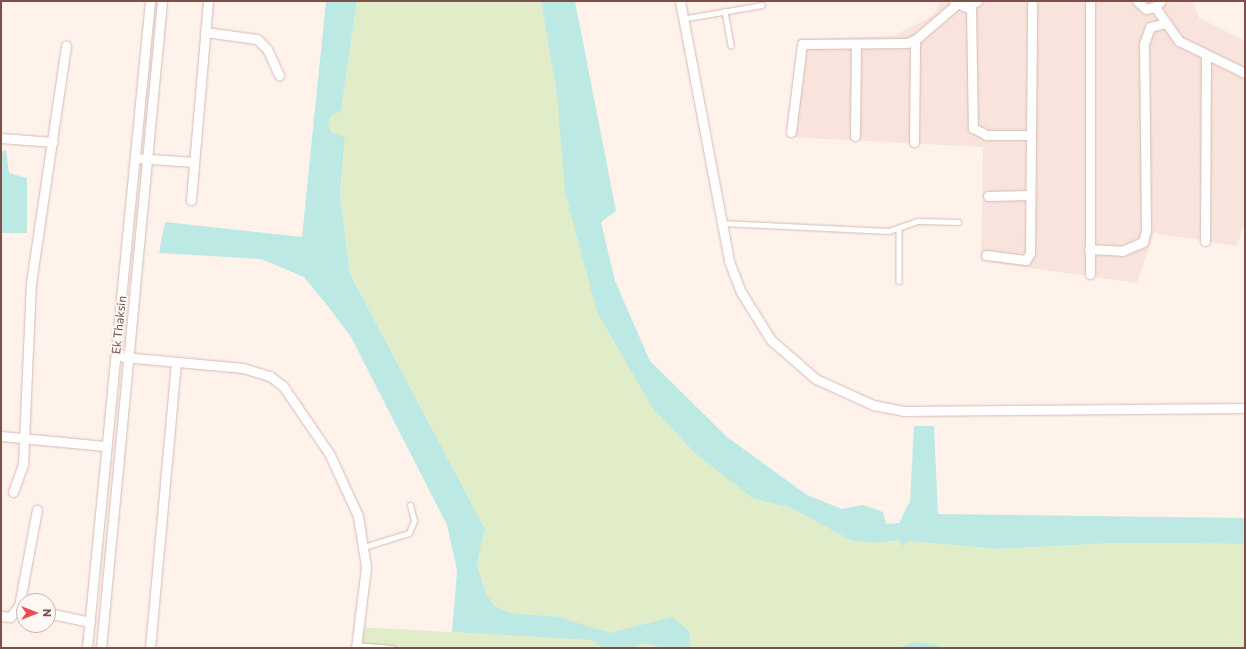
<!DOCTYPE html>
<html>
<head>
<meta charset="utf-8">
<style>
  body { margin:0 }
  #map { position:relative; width:1246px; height:649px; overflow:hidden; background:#fef2eb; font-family:Commissioner,sans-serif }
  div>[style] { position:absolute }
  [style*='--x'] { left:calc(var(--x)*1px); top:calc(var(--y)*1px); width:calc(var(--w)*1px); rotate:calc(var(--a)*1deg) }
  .residential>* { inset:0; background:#f8e4dc }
  .green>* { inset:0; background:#e1edc8 }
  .water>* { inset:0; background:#bde9e4 }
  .roads { filter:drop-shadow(0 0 1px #d6bab4) drop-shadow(0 0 1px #d6bab4) }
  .lane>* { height:4.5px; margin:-2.25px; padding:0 2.25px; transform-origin:2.25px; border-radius:2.25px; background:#fff }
  .street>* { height:9px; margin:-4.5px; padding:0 4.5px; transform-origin:4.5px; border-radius:4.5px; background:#fff }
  span { translate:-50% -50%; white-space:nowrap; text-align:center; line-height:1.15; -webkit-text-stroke:3.5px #fff7f3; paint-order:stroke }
  .street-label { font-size:12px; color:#7b504b }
  .frame { position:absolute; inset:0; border:2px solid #7b504b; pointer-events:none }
  .north { position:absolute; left:16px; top:593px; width:40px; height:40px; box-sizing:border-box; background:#fff7f3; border:1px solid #cab4b0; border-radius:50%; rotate:90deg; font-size:11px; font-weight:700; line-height:16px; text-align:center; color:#7b504b }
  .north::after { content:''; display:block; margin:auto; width:14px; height:18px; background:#ec4b52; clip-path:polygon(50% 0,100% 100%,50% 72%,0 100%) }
</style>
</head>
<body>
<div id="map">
  <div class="residential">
    <div style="clip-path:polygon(940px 1px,1193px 1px,1199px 18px,1245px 41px,1245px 222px,1237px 246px,1154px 233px,1137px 283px,981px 261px,983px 147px,788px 137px,798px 39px,894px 36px,934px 15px)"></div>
  </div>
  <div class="green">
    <div style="clip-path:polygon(357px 1px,541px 1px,597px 312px,754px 499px,789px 507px,852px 541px,879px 543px,899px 540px,996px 549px,1116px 543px,1245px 544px,1245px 648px,356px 648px,358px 627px,485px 634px,486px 594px,477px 564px,485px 529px,350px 274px,340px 195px,345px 137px,331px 132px,328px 126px,330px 117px,341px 111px)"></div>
  </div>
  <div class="water">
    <div style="clip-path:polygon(326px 1px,357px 1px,341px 111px,330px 117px,328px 126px,331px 132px,345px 137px,340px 195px,350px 274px,485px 529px,477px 564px,486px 594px,494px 606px,509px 613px,558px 617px,610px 633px,672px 617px,689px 631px,690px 648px,662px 648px,644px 643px,630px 648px,603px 648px,592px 640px,452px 632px,457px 570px,447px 525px,351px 337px,327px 305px,304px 277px,261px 259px,159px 253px,165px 222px,302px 237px)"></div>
    <div style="clip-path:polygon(541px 1px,575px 1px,616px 211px,601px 222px,615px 281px,650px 361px,727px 437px,807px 495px,842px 509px,863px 505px,883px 512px,886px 524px,899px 523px,910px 501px,914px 426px,934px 426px,938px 514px,1245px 518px,1245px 544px,1116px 543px,996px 549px,909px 541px,902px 546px,899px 540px,879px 543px,852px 541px,789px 507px,754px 499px,695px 453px,652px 407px,597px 312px,565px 192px,557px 94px)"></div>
    <div style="clip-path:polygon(6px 150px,9px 173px,27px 178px,27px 233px,1px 233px,1px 151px)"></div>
    <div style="clip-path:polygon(916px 642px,937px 645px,944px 648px,897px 648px)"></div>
  </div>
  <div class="roads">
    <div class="lane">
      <div style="--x:725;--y:11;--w:35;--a:80"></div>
      <div style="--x:682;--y:19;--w:81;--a:-9.9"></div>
      <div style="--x:722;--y:223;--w:167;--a:2.7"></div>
      <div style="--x:889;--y:231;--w:31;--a:-19"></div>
      <div style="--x:918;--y:221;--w:40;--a:1.4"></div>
      <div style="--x:899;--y:230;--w:51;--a:90"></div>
      <div style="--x:364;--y:547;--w:47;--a:-17.3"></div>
      <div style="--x:409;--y:533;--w:13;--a:-67"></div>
      <div style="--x:414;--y:521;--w:16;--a:-104"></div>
      <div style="--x:356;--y:645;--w:37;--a:5"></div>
    </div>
    <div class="street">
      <div style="--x:680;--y:1;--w:265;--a:79.3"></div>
      <div style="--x:729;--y:261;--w:33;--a:69"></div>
      <div style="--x:741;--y:292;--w:57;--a:58"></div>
      <div style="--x:771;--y:340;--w:60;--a:40.9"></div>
      <div style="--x:816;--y:379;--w:63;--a:24.5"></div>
      <div style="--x:873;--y:405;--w:31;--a:11"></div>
      <div style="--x:903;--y:411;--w:342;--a:-0.5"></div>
      <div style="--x:954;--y:1;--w:13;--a:27"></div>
      <div style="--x:966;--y:7;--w:13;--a:-29"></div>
      <div style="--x:1137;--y:1;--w:12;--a:42"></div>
      <div style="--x:1146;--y:9;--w:9;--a:-13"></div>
      <div style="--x:1155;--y:7;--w:8;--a:-45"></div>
      <div style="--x:971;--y:6;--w:122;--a:89.1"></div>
      <div style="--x:973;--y:128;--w:16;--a:27"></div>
      <div style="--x:987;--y:135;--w:44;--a:0"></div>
      <div style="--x:1155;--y:7;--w:42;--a:54.8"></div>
      <div style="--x:1179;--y:41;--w:73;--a:25.9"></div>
      <div style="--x:205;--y:32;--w:52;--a:7.7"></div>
      <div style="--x:257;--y:39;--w:14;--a:45"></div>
      <div style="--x:267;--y:49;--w:29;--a:65"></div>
      <div style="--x:791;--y:132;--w:89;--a:-82.9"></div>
      <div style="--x:802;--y:44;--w:105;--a:-0.5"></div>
      <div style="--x:907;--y:43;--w:9;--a:-21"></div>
      <div style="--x:915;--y:40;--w:55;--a:-40.6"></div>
      <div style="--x:855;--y:136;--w:91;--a:-89.4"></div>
      <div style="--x:1;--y:138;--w:52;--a:4.4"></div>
      <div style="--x:914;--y:142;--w:102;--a:-89.4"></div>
      <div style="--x:136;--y:158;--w:58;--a:3.9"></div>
      <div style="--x:988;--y:196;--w:42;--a:-1.4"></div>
      <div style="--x:191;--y:200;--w:200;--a:-85.1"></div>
      <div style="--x:1205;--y:241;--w:185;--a:-89.7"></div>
      <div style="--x:1089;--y:249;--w:33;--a:3"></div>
      <div style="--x:1122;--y:251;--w:23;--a:-23"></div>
      <div style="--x:1143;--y:242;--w:12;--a:-76"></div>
      <div style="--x:1146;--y:230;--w:186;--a:-90.6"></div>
      <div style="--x:1144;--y:44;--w:18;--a:-71"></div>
      <div style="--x:1150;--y:27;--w:16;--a:-14"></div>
      <div style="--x:986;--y:255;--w:40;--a:7.1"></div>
      <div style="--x:1026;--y:260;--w:8;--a:-60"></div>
      <div style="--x:1030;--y:253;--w:252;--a:-89.5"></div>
      <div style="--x:1090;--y:274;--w:273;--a:-90"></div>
      <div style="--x:123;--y:357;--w:121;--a:5.2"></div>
      <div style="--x:243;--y:368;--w:28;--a:17"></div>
      <div style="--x:270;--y:376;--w:16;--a:38"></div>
      <div style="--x:283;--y:386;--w:83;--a:55.7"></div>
      <div style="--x:330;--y:455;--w:67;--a:65.3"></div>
      <div style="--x:358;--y:516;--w:52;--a:81.1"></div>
      <div style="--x:366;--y:567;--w:82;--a:97"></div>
      <div style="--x:1;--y:436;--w:104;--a:5.5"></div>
      <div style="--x:13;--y:492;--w:30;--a:-70"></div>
      <div style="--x:23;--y:464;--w:181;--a:-87.5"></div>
      <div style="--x:31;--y:283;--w:240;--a:-81.6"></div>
      <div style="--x:48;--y:613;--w:43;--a:12.1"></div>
      <div style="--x:1;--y:616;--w:9;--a:6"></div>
      <div style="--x:10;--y:617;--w:14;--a:-51"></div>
      <div style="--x:19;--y:606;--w:98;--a:-79.4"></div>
      <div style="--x:87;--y:648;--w:650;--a:-84.44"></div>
      <div style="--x:101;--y:648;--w:650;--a:-84.61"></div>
      <div style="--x:150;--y:648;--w:287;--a:-84.8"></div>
    </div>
  </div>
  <div class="street-label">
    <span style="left:119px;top:325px;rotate:-84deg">Ek Thaksin</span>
  </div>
  <div class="frame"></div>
  <div class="north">N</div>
</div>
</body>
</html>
